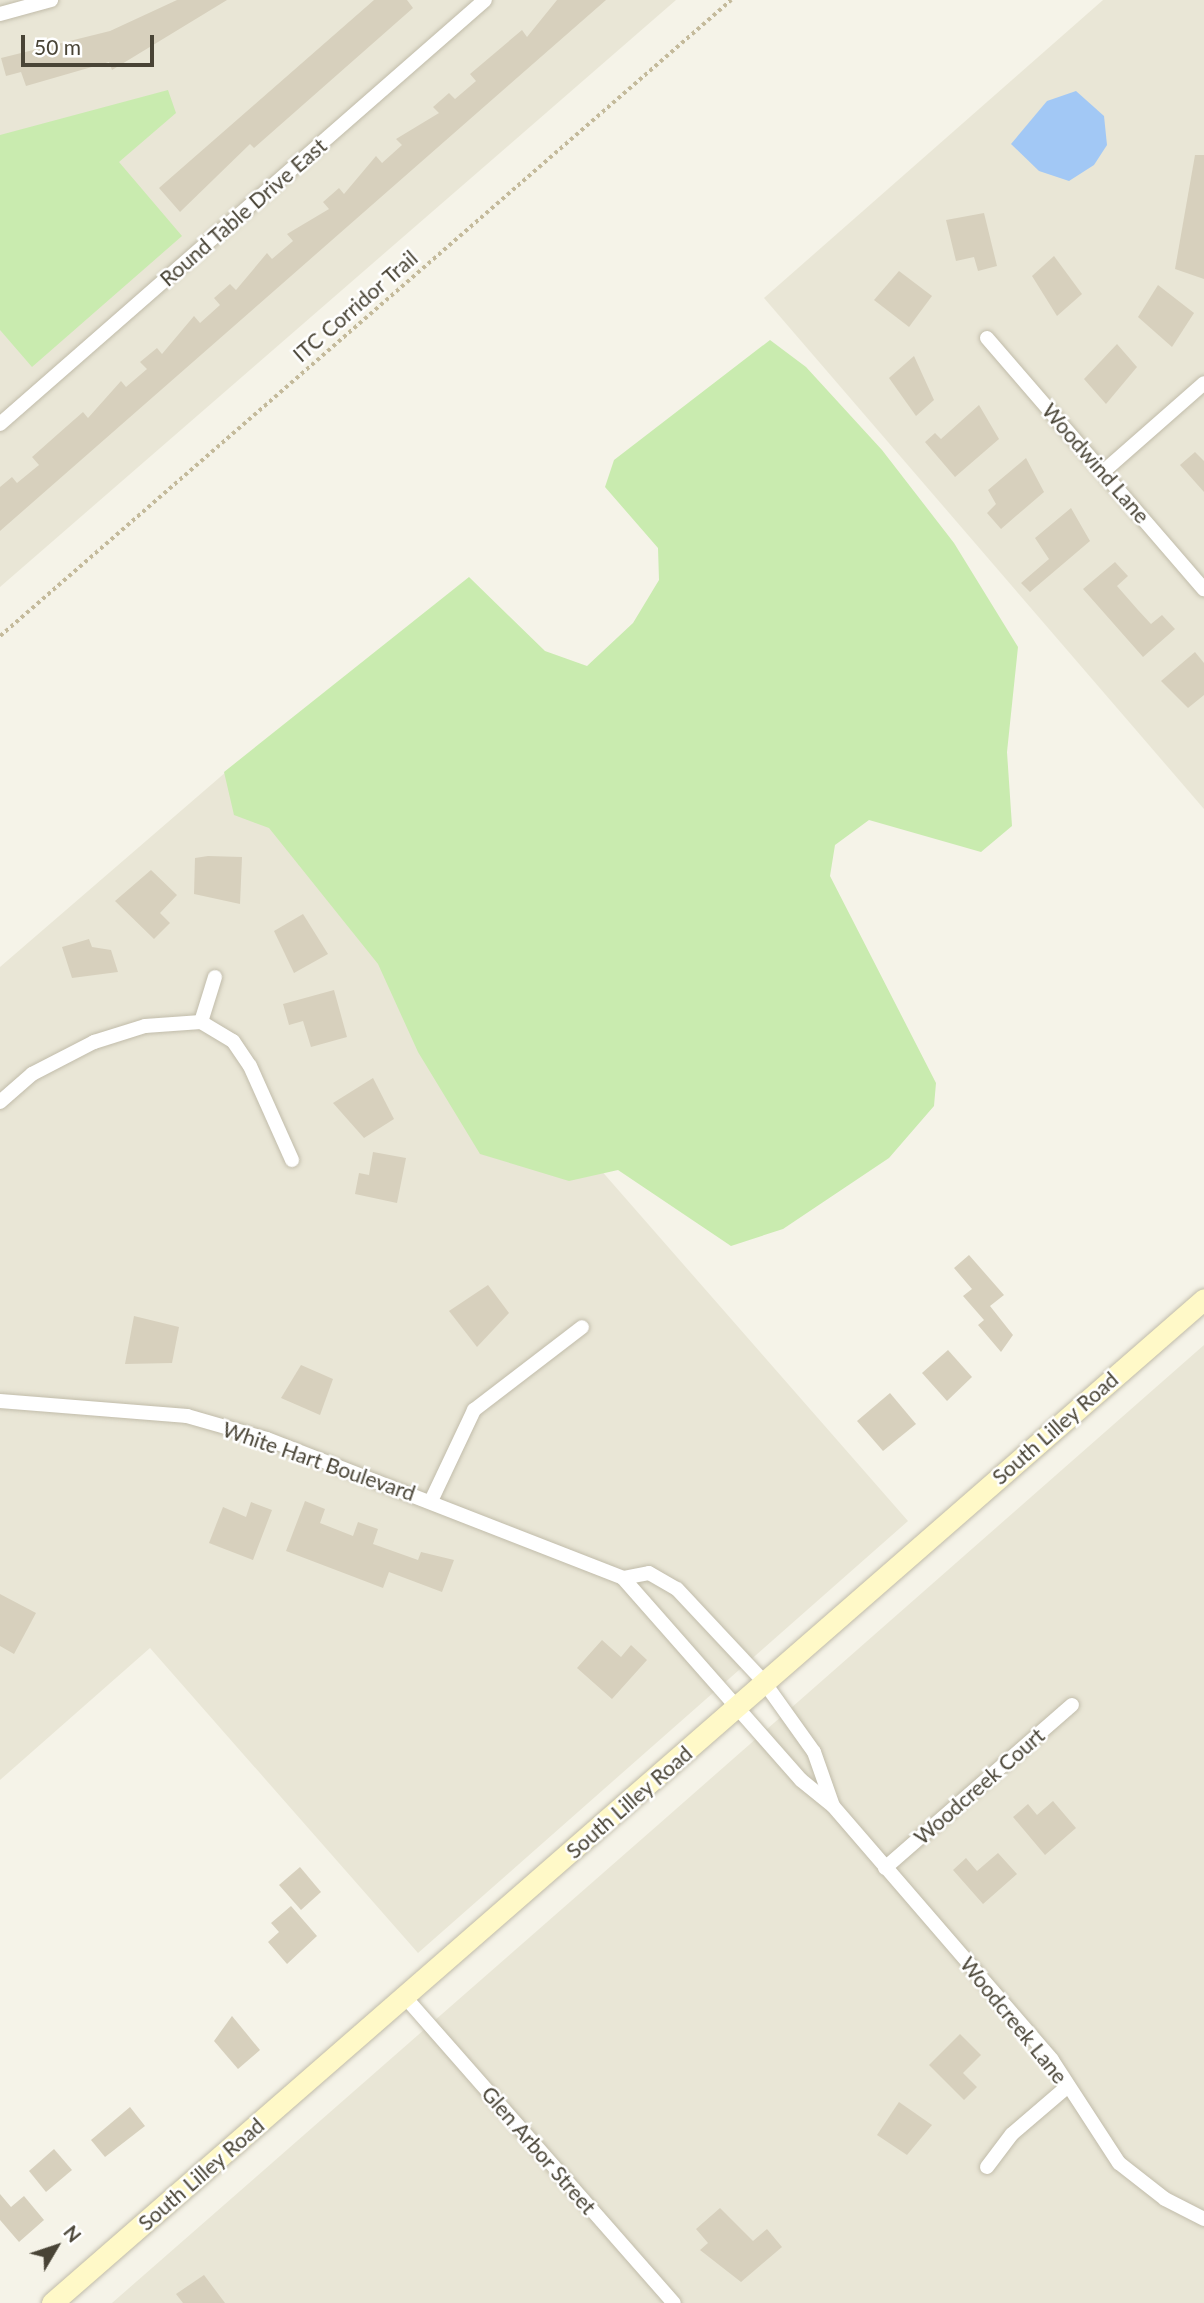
<!DOCTYPE html>
<html>
<head>
<meta charset="utf-8">
<style>
  body { margin:0 }
  #map { position:relative; width:1204px; height:2303px; overflow:hidden; background:#f5f3e8; font-family:Lato,sans-serif }
  div>[style] { position:absolute }
  [style*='--x'] { left:calc(var(--x)*1px); top:calc(var(--y)*1px); width:calc(var(--w)*1px); rotate:calc(var(--a)*1deg) }
  .residential>* { inset:0; background:#e9e6d6 }
  .green>* { inset:0; background:#c9ebaf }
  .water>* { inset:0; background:#a2c8f5 }
  .building>* { inset:0; background:#d7d0bd }
  .path>* { height:3.5px; margin-top:-1.75px; transform-origin:0; background:repeating-linear-gradient(90deg,#c4ba9b 0 3.5px,transparent 0 7px) }
  .roads { filter:drop-shadow(0 0 2px #c1bcaa) drop-shadow(0 0 2px #c1bcaa) }
  .street>* { height:14px; margin:-7px; padding:0 7px; transform-origin:7px; border-radius:7px; background:#fff }
  .secondary>* { height:21px; margin:-10.5px; padding:0 10.5px; transform-origin:10.5px; border-radius:10.5px; background:#fff9c8 }
  span { translate:-50% -50%; white-space:nowrap; text-align:center; line-height:1.15; -webkit-text-stroke:5px #fff; paint-order:stroke }
  .street-label { font-size:21px; color:#494436 }
  .north { position:absolute; left:21px; top:2212px; width:70px; height:70px; -webkit-text-stroke:5px #fff; paint-order:stroke; rotate:51deg; font-size:19px; font-weight:700; line-height:28px; text-align:center; color:#494436 }
  .north::after { content:''; display:block; margin:auto; width:24px; height:32px; background:#494436; clip-path:polygon(50% 0,100% 100%,50% 72%,0 100%) }
  .scale { position:absolute; left:21px; top:35px; width:133px; height:32px; box-sizing:border-box; border:4px solid #494436; border-top:0; padding-left:9px; font-size:21px; line-height:24px; white-space:nowrap; color:#494436; -webkit-text-stroke:5px #fff; paint-order:stroke }
</style>
</head>
<body>
<div id="map">
  <div class="residential">
    <div style="clip-path:polygon(0 0,676px 0,0 587px)"></div>
    <div style="clip-path:polygon(1103px 0,1204px 0,1204px 809px,764px 298px)"></div>
    <div style="clip-path:polygon(241px 759px,908px 1521px,418px 1953px,150px 1648px,0 1780px,0 967px)"></div>
    <div style="clip-path:polygon(1204px 1345px,1204px 2303px,112px 2303px,659px 1824px)"></div>
  </div>
  <div class="green">
    <div style="clip-path:polygon(168px 90px,176px 113px,119px 162px,182px 236px,32px 367px,0 330px,0 135px)"></div>
    <div style="clip-path:polygon(770px 340px,806px 367px,882px 450px,954px 543px,1018px 647px,1007px 752px,1012px 826px,981px 852px,869px 820px,835px 845px,830px 876px,936px 1083px,934px 1106px,889px 1158px,783px 1229px,731px 1246px,618px 1170px,569px 1181px,480px 1154px,418px 1052px,378px 964px,269px 828px,234px 815px,224px 772px,469px 577px,545px 651px,587px 666px,633px 623px,659px 580px,658px 548px,605px 487px,614px 460px)"></div>
  </div>
  <div class="water">
    <div style="clip-path:polygon(1076px 91px,1104px 116px,1107px 145px,1094px 165px,1069px 181px,1039px 171px,1011px 144px,1047px 101px)"></div>
  </div>
  <div class="building">
    <div style="clip-path:polygon(177px 0,227px 0,112px 70px,109px 62px,26px 86px,21px 72px,6px 76px,1px 58px,110px 31px)"></div>
    <div style="clip-path:polygon(374px 0,407px 0,413px 8px,254px 148px,250px 144px,180px 212px,159px 188px)"></div>
    <div style="clip-path:polygon(557px 0,606px 0,0 531px,0 487px,12px 477px,17px 483px,39px 465px,32px 457px,67px 426px,83px 412px,88px 418px,121px 381px,126px 387px,147px 369px,140px 362px,157px 348px,162px 354px,194px 316px,200px 323px,220px 305px,214px 298px,230px 284px,236px 290px,267px 253px,272px 259px,293px 241px,287px 234px,329px 209px,323px 202px,339px 188px,344px 194px,376px 156px,382px 163px,402px 145px,396px 139px,439px 113px,433px 107px,449px 93px,455px 99px,476px 81px,470px 74px,522px 30px,527px 37px)"></div>
    <div style="clip-path:polygon(1195px 155px,1204px 155px,1204px 279px,1175px 269px)"></div>
    <div style="clip-path:polygon(984px 213px,997px 266px,978px 271px,974px 257px,956px 261px,946px 220px)"></div>
    <div style="clip-path:polygon(1054px 256px,1082px 294px,1057px 316px,1032px 276px)"></div>
    <div style="clip-path:polygon(899px 271px,932px 296px,909px 327px,874px 300px)"></div>
    <div style="clip-path:polygon(1158px 285px,1194px 313px,1172px 347px,1138px 317px)"></div>
    <div style="clip-path:polygon(1117px 344px,1137px 367px,1106px 404px,1084px 379px)"></div>
    <div style="clip-path:polygon(914px 356px,934px 400px,916px 416px,889px 378px)"></div>
    <div style="clip-path:polygon(979px 405px,999px 439px,955px 477px,925px 442px,935px 433px,941px 439px)"></div>
    <div style="clip-path:polygon(1195px 452px,1204px 461px,1204px 492px,1180px 465px)"></div>
    <div style="clip-path:polygon(1026px 458px,1044px 492px,1001px 529px,987px 513px,996px 504px,988px 490px)"></div>
    <div style="clip-path:polygon(1071px 508px,1090px 541px,1030px 592px,1021px 583px,1049px 559px,1035px 538px)"></div>
    <div style="clip-path:polygon(1115px 562px,1128px 576px,1117px 586px,1138px 610px,1151px 624px,1162px 615px,1175px 629px,1143px 657px,1083px 589px)"></div>
    <div style="clip-path:polygon(1195px 652px,1204px 663px,1204px 695px,1188px 708px,1161px 681px)"></div>
    <div style="clip-path:polygon(208px 856px,242px 857px,240px 904px,194px 894px,195px 858px)"></div>
    <div style="clip-path:polygon(151px 870px,177px 895px,160px 913px,170px 923px,154px 939px,115px 901px)"></div>
    <div style="clip-path:polygon(303px 914px,328px 954px,294px 973px,274px 931px)"></div>
    <div style="clip-path:polygon(89px 939px,92px 947px,111px 950px,118px 972px,72px 978px,62px 947px)"></div>
    <div style="clip-path:polygon(334px 990px,347px 1037px,311px 1047px,303px 1021px,289px 1025px,283px 1004px)"></div>
    <div style="clip-path:polygon(373px 1078px,394px 1119px,364px 1138px,333px 1103px)"></div>
    <div style="clip-path:polygon(373px 1152px,406px 1158px,397px 1203px,355px 1194px,359px 1173px,369px 1175px)"></div>
    <div style="clip-path:polygon(969px 1255px,1004px 1295px,990px 1306px,1013px 1335px,1001px 1352px,978px 1325px,984px 1320px,963px 1296px,972px 1289px,954px 1268px)"></div>
    <div style="clip-path:polygon(488px 1285px,509px 1313px,477px 1347px,449px 1311px)"></div>
    <div style="clip-path:polygon(134px 1316px,179px 1327px,172px 1363px,125px 1364px)"></div>
    <div style="clip-path:polygon(948px 1350px,972px 1377px,947px 1401px,922px 1373px)"></div>
    <div style="clip-path:polygon(301px 1365px,333px 1379px,320px 1415px,281px 1398px)"></div>
    <div style="clip-path:polygon(890px 1393px,916px 1424px,883px 1451px,857px 1421px)"></div>
    <div style="clip-path:polygon(305px 1501px,325px 1509px,320px 1523px,353px 1536px,358px 1522px,378px 1529px,373px 1544px,418px 1560px,421px 1552px,454px 1560px,442px 1592px,389px 1572px,383px 1588px,286px 1551px)"></div>
    <div style="clip-path:polygon(251px 1502px,272px 1510px,253px 1560px,209px 1543px,223px 1507px,246px 1517px)"></div>
    <div style="clip-path:polygon(0 1594px,36px 1613px,14px 1654px,0 1646px)"></div>
    <div style="clip-path:polygon(602px 1640px,621px 1657px,631px 1645px,647px 1660px,612px 1699px,577px 1668px)"></div>
    <div style="clip-path:polygon(1053px 1801px,1076px 1828px,1045px 1855px,1013px 1817px,1028px 1804px,1037px 1815px)"></div>
    <div style="clip-path:polygon(998px 1853px,1017px 1874px,983px 1904px,953px 1870px,966px 1858px,977px 1871px)"></div>
    <div style="clip-path:polygon(300px 1867px,321px 1892px,301px 1910px,279px 1885px)"></div>
    <div style="clip-path:polygon(291px 1906px,317px 1936px,287px 1964px,268px 1942px,279px 1932px,271px 1923px)"></div>
    <div style="clip-path:polygon(232px 2016px,260px 2050px,238px 2069px,214px 2041px)"></div>
    <div style="clip-path:polygon(960px 2034px,981px 2055px,963px 2073px,977px 2087px,964px 2100px,929px 2065px)"></div>
    <div style="clip-path:polygon(899px 2102px,932px 2125px,907px 2155px,877px 2135px)"></div>
    <div style="clip-path:polygon(130px 2107px,145px 2126px,105px 2157px,91px 2140px)"></div>
    <div style="clip-path:polygon(54px 2149px,72px 2170px,46px 2192px,29px 2171px)"></div>
    <div style="clip-path:polygon(0 2194px,11px 2207px,24px 2196px,44px 2220px,19px 2242px,0 2220px)"></div>
    <div style="clip-path:polygon(720px 2208px,753px 2241px,767px 2229px,782px 2247px,741px 2282px,700px 2250px,708px 2243px,696px 2229px)"></div>
    <div style="clip-path:polygon(204px 2275px,225px 2303px,183px 2303px,176px 2294px)"></div>
  </div>
  <div class="path">
    <div style="--x:0;--y:636;--w:969;--a:-41.02"></div>
  </div>
  <div class="roads">
    <div class="street">
      <div style="--x:0;--y:14;--w:53;--a:-15.4"></div>
      <div style="--x:987;--y:338;--w:332;--a:49.2"></div>
      <div style="--x:0;--y:424;--w:644;--a:-41.16"></div>
      <div style="--x:1104;--y:471;--w:133;--a:-41.3"></div>
      <div style="--x:201;--y:1022;--w:47;--a:-72.7"></div>
      <div style="--x:0;--y:1102;--w:43;--a:-41.2"></div>
      <div style="--x:32;--y:1074;--w:70;--a:-27.3"></div>
      <div style="--x:94;--y:1042;--w:53;--a:-17.4"></div>
      <div style="--x:145;--y:1026;--w:56;--a:-4.1"></div>
      <div style="--x:201;--y:1022;--w:37;--a:31"></div>
      <div style="--x:233;--y:1041;--w:30;--a:56"></div>
      <div style="--x:250;--y:1066;--w:103;--a:65.9"></div>
      <div style="--x:0;--y:1401;--w:188;--a:4.6"></div>
      <div style="--x:187;--y:1416;--w:83;--a:16"></div>
      <div style="--x:267;--y:1439;--w:382;--a:21.3"></div>
      <div style="--x:623;--y:1578;--w:26;--a:-11"></div>
      <div style="--x:649;--y:1573;--w:32;--a:30"></div>
      <div style="--x:677;--y:1589;--w:127;--a:46.9"></div>
      <div style="--x:764;--y:1682;--w:86;--a:54.5"></div>
      <div style="--x:814;--y:1752;--w:57;--a:70.6"></div>
      <div style="--x:431;--y:1501;--w:101;--a:-64.7"></div>
      <div style="--x:474;--y:1410;--w:136;--a:-37.5"></div>
      <div style="--x:623;--y:1578;--w:269;--a:48.6"></div>
      <div style="--x:801;--y:1780;--w:41;--a:39.1"></div>
      <div style="--x:833;--y:1806;--w:335;--a:49.2"></div>
      <div style="--x:1052;--y:2060;--w:123;--a:57"></div>
      <div style="--x:1119;--y:2163;--w:58;--a:38"></div>
      <div style="--x:1165;--y:2199;--w:44;--a:27.1"></div>
      <div style="--x:885;--y:1868;--w:248;--a:-41.1"></div>
      <div style="--x:405;--y:1997;--w:407;--a:48.7"></div>
      <div style="--x:987;--y:2167;--w:41;--a:-52.9"></div>
      <div style="--x:1012;--y:2134;--w:74;--a:-40.6"></div>
    </div>
    <div class="secondary">
      <div style="--x:52;--y:2303;--w:1528;--a:-41.07"></div>
    </div>
  </div>
  <div class="street-label">
    <span style="left:243px;top:212px;rotate:-41deg">Round Table Drive East</span>
    <span style="left:355px;top:306px;rotate:-41deg">ITC Corridor Trail</span>
    <span style="left:1096px;top:463px;rotate:49deg">Woodwind Lane</span>
    <span style="left:1055px;top:1428px;rotate:-41deg">South Lilley Road</span>
    <span style="left:319px;top:1461px;rotate:19deg">White Hart Boulevard</span>
    <span style="left:979px;top:1786px;rotate:-41deg">Woodcreek Court</span>
    <span style="left:629px;top:1802px;rotate:-41deg">South Lilley Road</span>
    <span style="left:1014px;top:2020px;rotate:51deg">Woodcreek Lane</span>
    <span style="left:539px;top:2150px;rotate:49deg">Glen Arbor Street</span>
    <span style="left:201px;top:2174px;rotate:-41deg">South Lilley Road</span>
  </div>
  <div class="north">N</div>
  <div class="scale">50 m</div>
</div>
</body>
</html>
